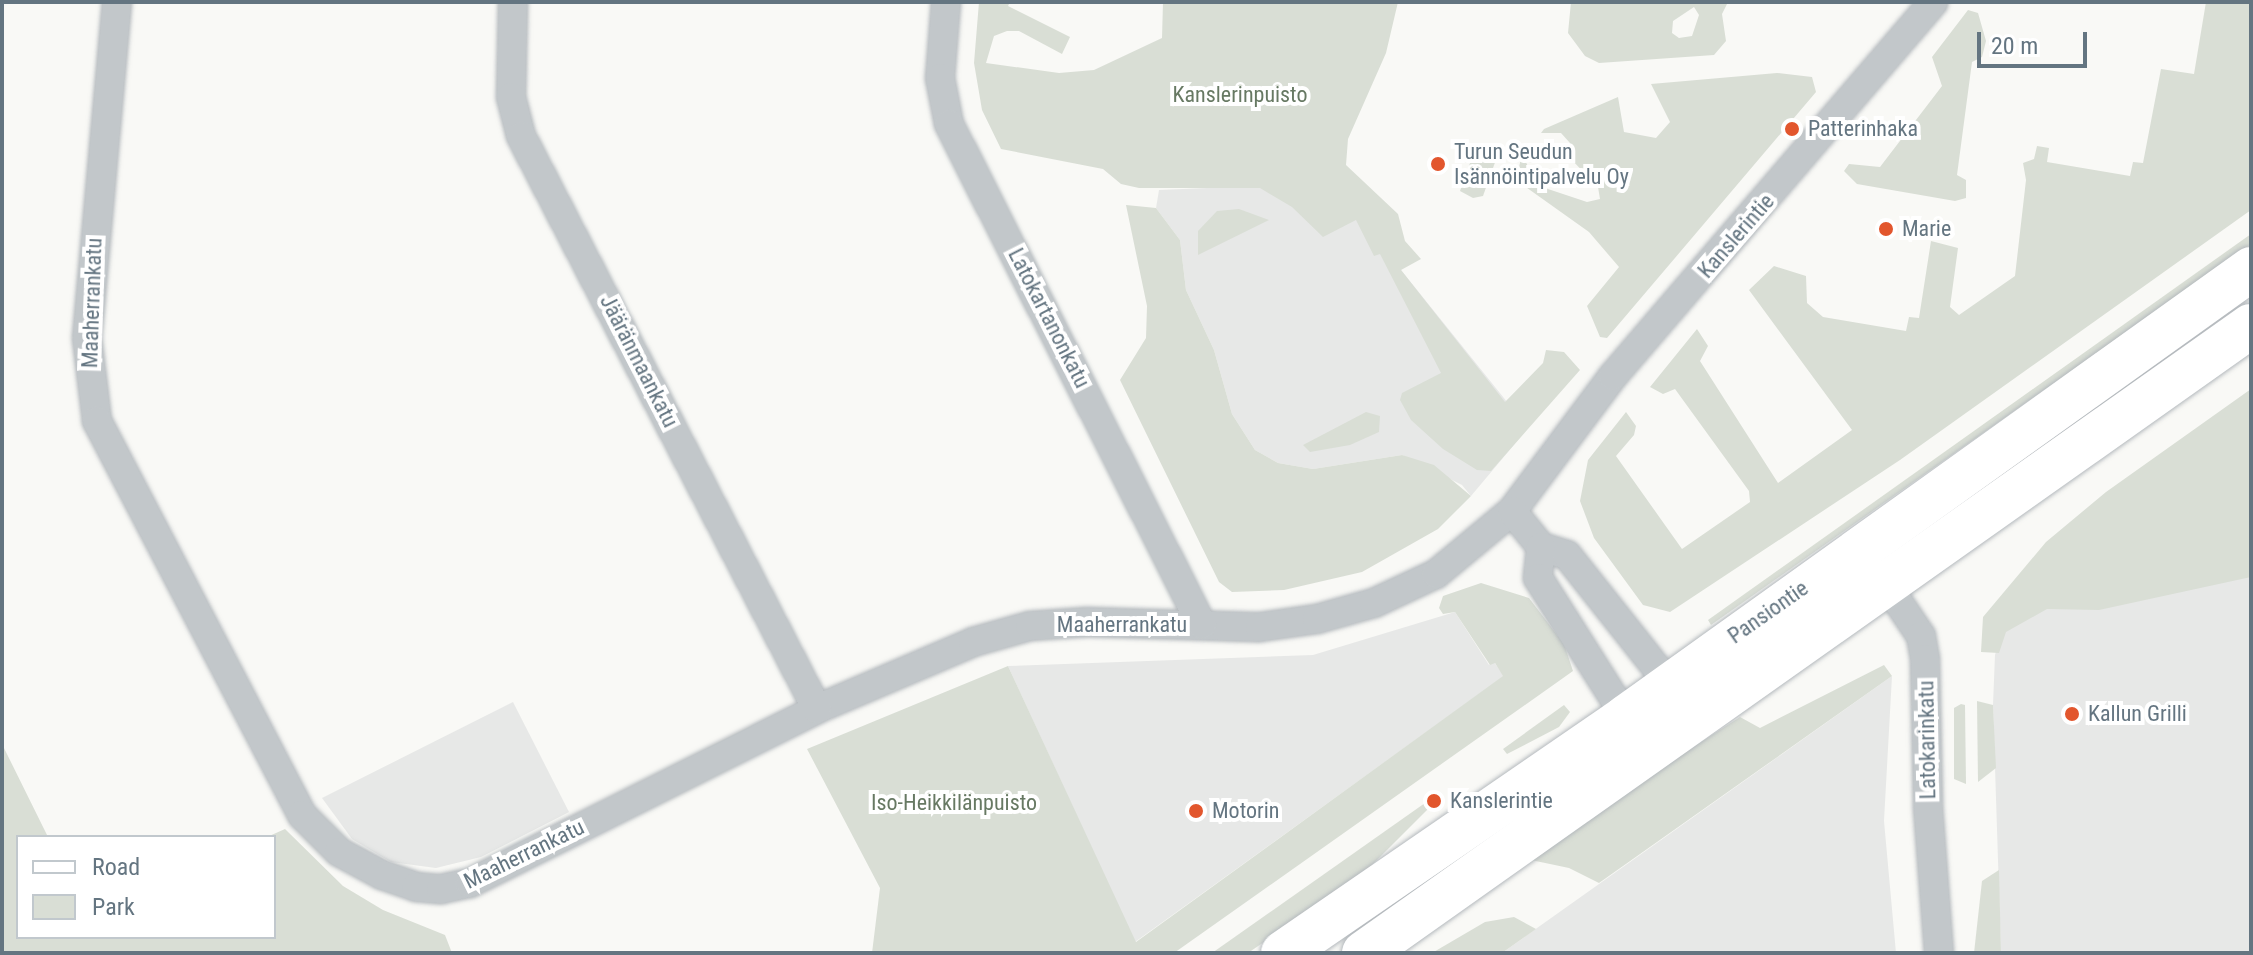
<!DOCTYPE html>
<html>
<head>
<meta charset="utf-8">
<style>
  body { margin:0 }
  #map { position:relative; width:2253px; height:955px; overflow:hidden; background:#f9f9f6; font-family:"Roboto Condensed",sans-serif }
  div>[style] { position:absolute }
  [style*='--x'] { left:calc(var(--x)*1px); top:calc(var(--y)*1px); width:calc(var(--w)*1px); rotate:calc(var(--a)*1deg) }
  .built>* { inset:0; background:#e7e8e7 }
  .green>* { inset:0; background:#d9ded5 }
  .roads { filter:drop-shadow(0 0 2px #b4b9bd) drop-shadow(0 0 2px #b4b9bd) }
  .minor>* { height:28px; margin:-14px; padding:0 14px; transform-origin:14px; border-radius:14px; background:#c2c7ca }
  .primary>* { height:44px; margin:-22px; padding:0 22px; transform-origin:22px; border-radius:22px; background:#fff }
  .dots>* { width:22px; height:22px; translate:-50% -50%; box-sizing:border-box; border:4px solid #fff; border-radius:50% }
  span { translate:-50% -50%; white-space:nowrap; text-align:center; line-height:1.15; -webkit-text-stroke:8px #fff; paint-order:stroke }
  .park-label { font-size:22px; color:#677963 }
  .poi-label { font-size:22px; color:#647581 }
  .left { translate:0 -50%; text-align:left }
  .street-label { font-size:22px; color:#647581 }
  .frame { position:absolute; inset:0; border:4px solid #647581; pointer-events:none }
  .legend { position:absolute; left:16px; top:835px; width:260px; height:104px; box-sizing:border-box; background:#fff; border:2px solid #c1c8cd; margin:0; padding:10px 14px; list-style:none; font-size:24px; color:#647581 }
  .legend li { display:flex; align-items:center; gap:16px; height:40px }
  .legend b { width:40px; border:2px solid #c1c8cd }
  .scale { position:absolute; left:1977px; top:32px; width:110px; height:36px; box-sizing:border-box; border:4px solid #647581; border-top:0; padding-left:10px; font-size:24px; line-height:28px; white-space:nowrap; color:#647581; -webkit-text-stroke:6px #fff; paint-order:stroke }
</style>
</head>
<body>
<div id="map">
  <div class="built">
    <div style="clip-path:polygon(1345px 182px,1401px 270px,1528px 428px,1471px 496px,1462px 485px,1402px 455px,1313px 469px,1278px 463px,1255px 450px,1232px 414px,1214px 350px,1186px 290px,1180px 240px,1156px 208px,1159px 190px)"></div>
    <div style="clip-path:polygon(2251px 423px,2251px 953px,2001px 953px,1993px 705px,1995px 655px,2015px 589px)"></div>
    <div style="clip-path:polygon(1455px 612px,1489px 665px,1494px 662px,1504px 676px,1135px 942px,1008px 666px,1313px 655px)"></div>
    <div style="clip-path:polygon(1892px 676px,1884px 821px,1896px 953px,1502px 953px)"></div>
    <div style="clip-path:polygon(513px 702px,569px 812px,481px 857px,436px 868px,391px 862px,352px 839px,322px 798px)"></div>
  </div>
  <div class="green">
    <div style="clip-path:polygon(979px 2px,1010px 2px,1008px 6px,1070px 37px,1062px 54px,1019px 31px,1007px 31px,994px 36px,986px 63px,1059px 73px,1094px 70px,1162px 38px,1163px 2px,1398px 2px,1386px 53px,1348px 139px,1346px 165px,1398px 214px,1405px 241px,1421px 259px,1401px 270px,1505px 402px,1543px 363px,1546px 350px,1564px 352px,1580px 370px,1491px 471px,1477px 470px,1443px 449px,1411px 420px,1400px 400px,1402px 393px,1441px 373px,1380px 254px,1374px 256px,1356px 220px,1323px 237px,1292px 207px,1260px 188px,1139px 188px,1121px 184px,1103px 169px,1001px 149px,982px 110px,974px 63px)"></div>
    <div style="clip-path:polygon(evenodd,1571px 2px,1728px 2px,1722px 14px,1726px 41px,1714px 55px,1599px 63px,1585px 56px,1568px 33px,1571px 2px,1694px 7px,1699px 15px,1692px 36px,1679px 38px,1672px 33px,1673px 21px,1694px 7px)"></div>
    <div style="clip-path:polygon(2206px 2px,2251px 2px,2251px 210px,1900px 460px,1670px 612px,1643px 605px,1594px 538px,1580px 501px,1588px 460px,1626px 412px,1636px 426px,1634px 435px,1616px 456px,1682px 549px,1750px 502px,1749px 491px,1675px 389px,1663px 394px,1650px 387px,1697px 329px,1708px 346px,1700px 361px,1778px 483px,1852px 430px,1749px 290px,1774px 266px,1806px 276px,1807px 303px,1823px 317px,1906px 331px,1909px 317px,1919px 318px,1931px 241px,1958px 248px,1950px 307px,1959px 315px,2015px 276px,2026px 180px,2023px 163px,2034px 159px,2037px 146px,2049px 148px,2047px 162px,2130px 176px,2133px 162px,2143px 163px,2161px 69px,2194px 74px)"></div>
    <div style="clip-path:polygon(1968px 10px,1978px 13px,1986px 41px,1982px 57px,1972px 62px,1957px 175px,1966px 180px,1966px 198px,1955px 201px,1857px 184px,1844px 171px,1849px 164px,1880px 167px,1942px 86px,1932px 57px)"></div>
    <div style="clip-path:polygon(1777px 73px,1812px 77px,1816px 92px,1607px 338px,1600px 337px,1587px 306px,1619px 267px,1589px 232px,1523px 185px,1517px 177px,1522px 153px,1536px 185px,1587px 202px,1600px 199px,1598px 187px,1567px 155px,1570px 143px,1561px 133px,1541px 133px,1544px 129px,1618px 97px,1624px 132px,1656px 138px,1670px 122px,1651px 84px)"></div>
    <div style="clip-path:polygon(1474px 152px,1498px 154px,1483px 196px,1473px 198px,1460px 191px)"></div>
    <div style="clip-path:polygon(1126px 205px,1156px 208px,1180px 240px,1186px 290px,1214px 350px,1232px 414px,1255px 450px,1278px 463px,1313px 469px,1402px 455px,1434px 465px,1471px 496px,1438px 529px,1362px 572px,1284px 590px,1232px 592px,1219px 582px,1120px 380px,1146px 338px,1147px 306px)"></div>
    <div style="clip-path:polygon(1239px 209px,1269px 220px,1198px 255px,1198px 231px,1217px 211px)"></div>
    <div style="clip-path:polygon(2251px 234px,2251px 244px,1711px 625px,1708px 620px)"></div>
    <div style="clip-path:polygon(2251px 389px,2251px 577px,2099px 610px,2047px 609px,2006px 632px,1999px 653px,1981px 652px,1983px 617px,2046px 542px,2106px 492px)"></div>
    <div style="clip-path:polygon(1366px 412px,1380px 416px,1379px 432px,1350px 445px,1310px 452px,1303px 445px)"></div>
    <div style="clip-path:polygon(1481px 583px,1529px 598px,1564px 644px,1573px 671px,1174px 953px,872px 953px,880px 888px,807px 749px,1008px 666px,1136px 942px,1503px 676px,1495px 663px,1490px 665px,1455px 612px,1443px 614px,1439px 608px,1443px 596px)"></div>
    <div style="clip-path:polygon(1884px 665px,1892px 676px,1599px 883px,1569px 868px,1531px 860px,1628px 789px,1740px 717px,1760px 728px)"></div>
    <div style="clip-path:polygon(1977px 701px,1993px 705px,1996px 768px,1978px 782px)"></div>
    <div style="clip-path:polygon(1961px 704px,1965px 705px,1966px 784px,1954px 779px,1954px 708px)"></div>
    <div style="clip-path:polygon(1564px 705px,1570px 712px,1559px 727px,1507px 754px,1503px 749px)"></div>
    <div style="clip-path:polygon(2px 744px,48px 837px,18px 837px,18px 937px,274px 937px,274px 837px,267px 837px,285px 829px,343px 886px,383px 910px,445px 935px,452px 953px,2px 953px)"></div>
    <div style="clip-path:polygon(1425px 803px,1429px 808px,1365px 872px,1248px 953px,1212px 953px)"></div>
    <div style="clip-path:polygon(1999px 870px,2001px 953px,1974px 953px,1982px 881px)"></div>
    <div style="clip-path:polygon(1514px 917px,1536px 929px,1502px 953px,1432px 953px,1485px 922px)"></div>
  </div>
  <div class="roads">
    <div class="minor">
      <div style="--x:117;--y:2;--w:337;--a:95.1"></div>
      <div style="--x:87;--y:338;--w:84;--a:83.1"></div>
      <div style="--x:97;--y:421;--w:444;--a:62.5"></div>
      <div style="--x:302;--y:815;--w:52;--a:45"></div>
      <div style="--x:339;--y:852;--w:49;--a:28.1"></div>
      <div style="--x:382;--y:875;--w:36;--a:19"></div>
      <div style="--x:416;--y:887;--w:25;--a:5"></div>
      <div style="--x:441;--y:889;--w:30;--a:-12"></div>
      <div style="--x:470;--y:883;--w:388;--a:-26.6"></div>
      <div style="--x:817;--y:709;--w:170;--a:-23.2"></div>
      <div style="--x:973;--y:642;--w:59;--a:-15.7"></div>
      <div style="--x:1030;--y:626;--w:57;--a:-4"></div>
      <div style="--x:1087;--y:622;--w:173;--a:1.7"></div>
      <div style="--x:1260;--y:627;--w:58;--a:-8"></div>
      <div style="--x:1317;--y:619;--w:59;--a:-15.7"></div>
      <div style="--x:1374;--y:603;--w:68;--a:-25.1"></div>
      <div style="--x:1436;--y:574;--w:99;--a:-39.7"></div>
      <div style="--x:1512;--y:511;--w:169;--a:-53.2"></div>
      <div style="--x:1613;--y:376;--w:492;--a:-49.4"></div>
      <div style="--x:513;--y:2;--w:95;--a:91.2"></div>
      <div style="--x:511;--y:97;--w:40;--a:75.6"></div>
      <div style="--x:521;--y:136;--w:645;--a:62.68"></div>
      <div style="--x:946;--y:2;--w:76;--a:94.5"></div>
      <div style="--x:940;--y:78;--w:47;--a:78.9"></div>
      <div style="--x:949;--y:124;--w:561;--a:63.21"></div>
      <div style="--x:1512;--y:511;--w:46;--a:51.1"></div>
      <div style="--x:1541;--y:547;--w:27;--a:17"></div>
      <div style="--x:1567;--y:555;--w:166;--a:51.6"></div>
      <div style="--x:1670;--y:685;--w:15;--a:90"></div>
      <div style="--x:1541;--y:547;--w:31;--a:96"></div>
      <div style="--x:1538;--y:578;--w:165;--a:57.7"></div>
      <div style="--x:1626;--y:717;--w:15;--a:23"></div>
      <div style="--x:1878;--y:572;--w:77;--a:56.1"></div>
      <div style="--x:1921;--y:636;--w:23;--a:80"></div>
      <div style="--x:1925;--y:659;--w:148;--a:88.8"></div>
      <div style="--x:1928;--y:807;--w:146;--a:85.7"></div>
    </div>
    <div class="primary">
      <div style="--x:1283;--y:953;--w:416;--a:-34.5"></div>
      <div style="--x:1626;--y:717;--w:769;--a:-35.63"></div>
      <div style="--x:1364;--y:953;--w:1086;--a:-35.26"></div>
    </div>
  </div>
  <div class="dots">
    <div style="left:1792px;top:129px;background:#e2562d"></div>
    <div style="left:1438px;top:164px;background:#e2562d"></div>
    <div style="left:1886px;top:229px;background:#e2562d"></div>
    <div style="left:2072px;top:714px;background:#e2562d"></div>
    <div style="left:1434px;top:801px;background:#e2562d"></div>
    <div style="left:1196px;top:811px;background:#e2562d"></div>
  </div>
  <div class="park-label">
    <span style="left:1240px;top:95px">Kanslerinpuisto</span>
    <span style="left:954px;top:803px">Iso-Heikkilänpuisto</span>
  </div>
  <div class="poi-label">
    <span class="left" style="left:1808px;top:129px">Patterinhaka</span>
    <span class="left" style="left:1454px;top:164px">Turun Seudun<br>Isännöintipalvelu Oy</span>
    <span class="left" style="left:1902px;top:229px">Marie</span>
    <span class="left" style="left:2088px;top:714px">Kallun Grilli</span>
    <span class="left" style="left:1450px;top:801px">Kanslerintie</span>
    <span class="left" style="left:1212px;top:811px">Motorin</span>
  </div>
  <div class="street-label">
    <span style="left:1736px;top:236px;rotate:-49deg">Kanslerintie</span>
    <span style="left:92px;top:303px;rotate:-88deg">Maaherrankatu</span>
    <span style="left:1049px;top:318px;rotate:63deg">Latokartanonkatu</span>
    <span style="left:639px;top:361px;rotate:63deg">Jääränmaankatu</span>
    <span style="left:1768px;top:612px;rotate:-35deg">Pansiontie</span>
    <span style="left:1122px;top:625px">Maaherrankatu</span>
    <span style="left:1927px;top:740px;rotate:-91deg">Latokarinkatu</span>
    <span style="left:524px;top:854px;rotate:-26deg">Maaherrankatu</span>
  </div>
  <div class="frame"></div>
  <ul class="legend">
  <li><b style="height:10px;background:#fff"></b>Road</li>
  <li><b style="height:22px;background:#d9ded5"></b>Park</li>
  </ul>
  <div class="scale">20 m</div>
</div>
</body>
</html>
